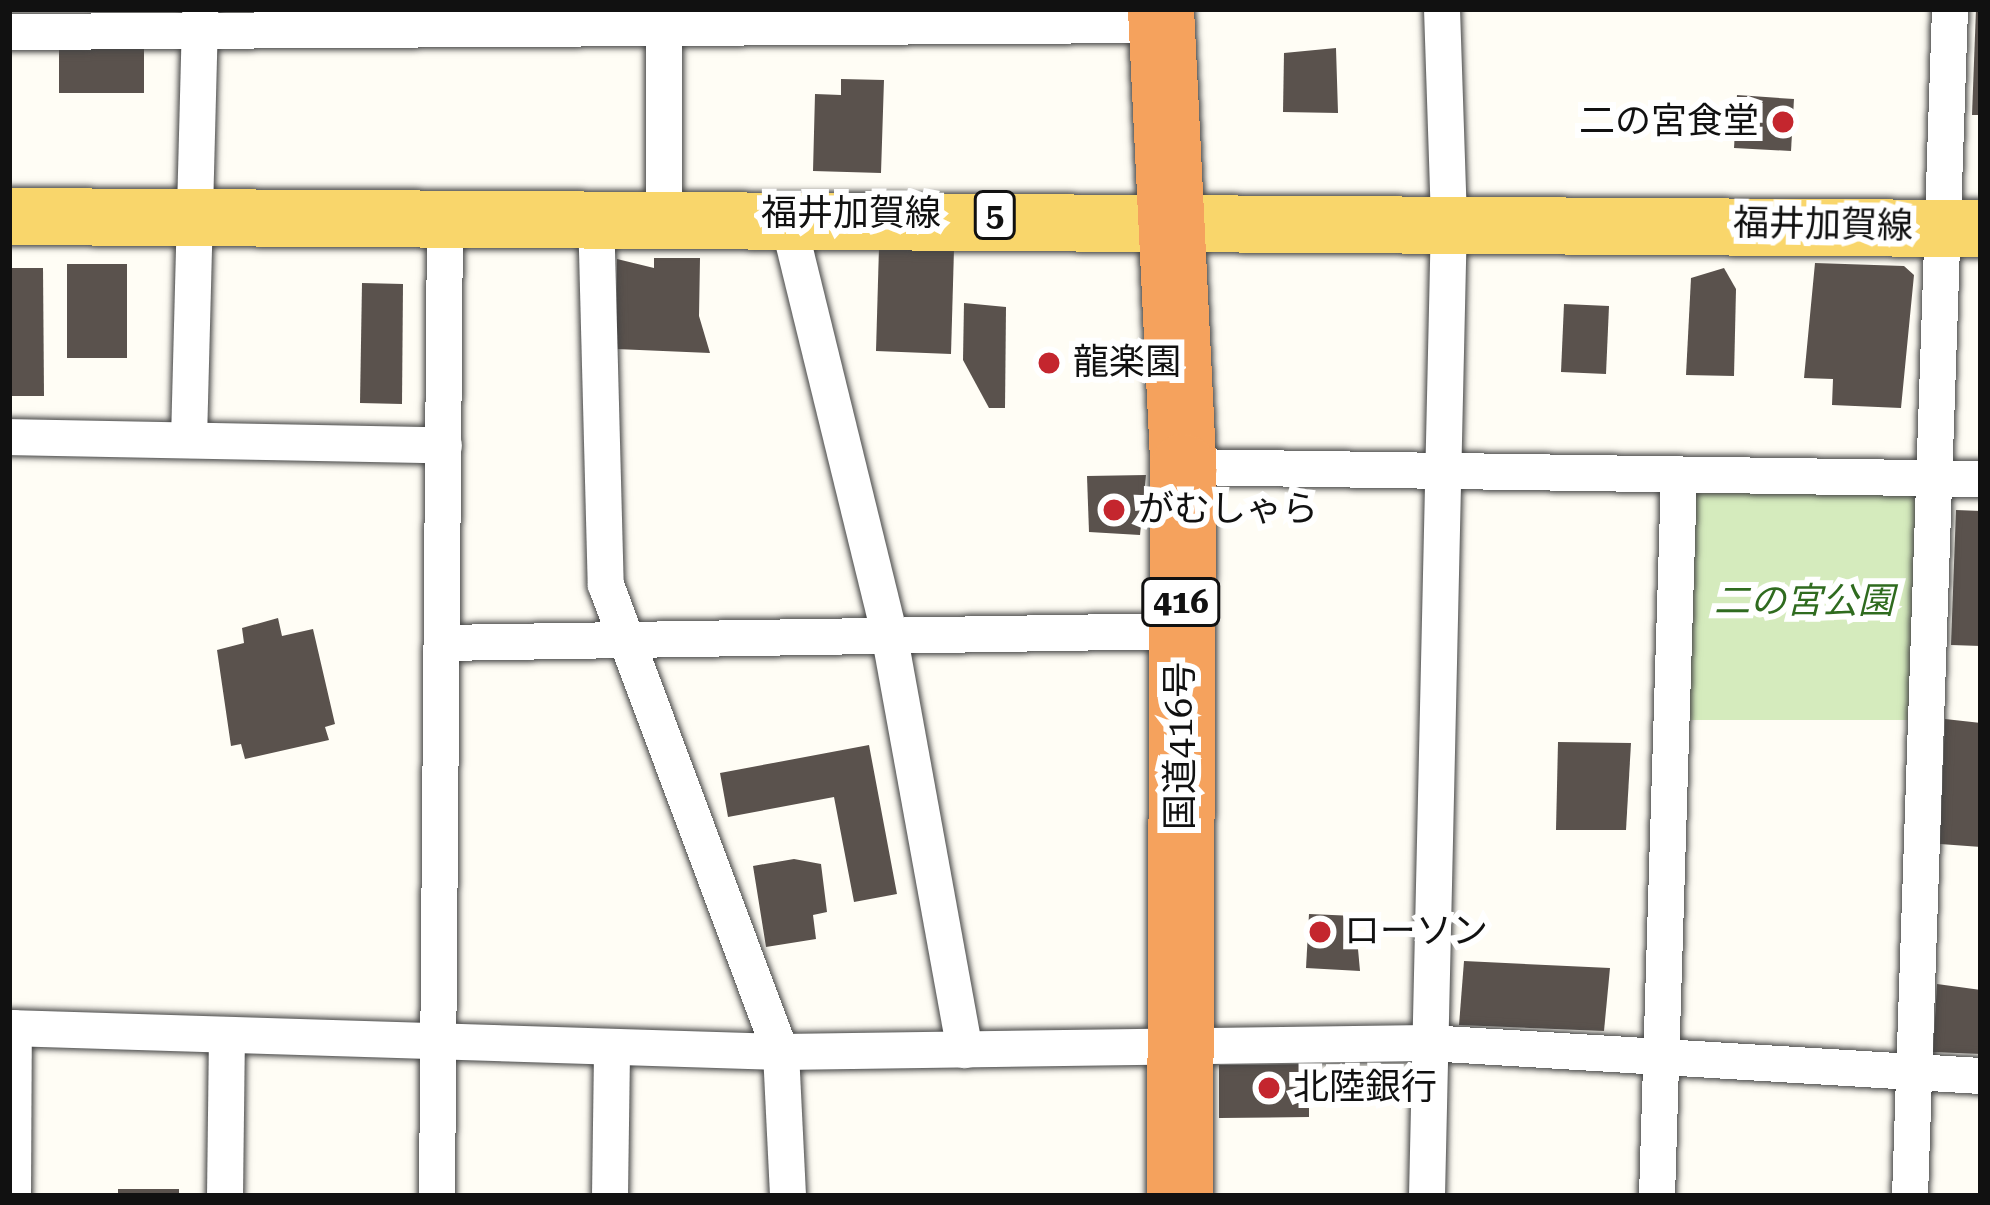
<!DOCTYPE html>
<html>
<head>
<meta charset="utf-8">
<style>
  body { margin:0 }
  #map { position:relative; width:1990px; height:1205px; overflow:hidden; background:#fffdf5; font-family:"Roboto Serif","Noto Sans JP",serif }
  div>[style] { position:absolute }
  [style*='--x'] { left:calc(var(--x)*1px); top:calc(var(--y)*1px); width:calc(var(--w)*1px); rotate:calc(var(--a)*1deg) }
  .green>* { inset:0; background:#d5ebbd }
  .building>* { inset:0; background:#5a524d }
  .roads { filter:drop-shadow(0 0 3px #444) drop-shadow(0 0 3px #444) }
  .street>* { height:36px; margin:-18px; padding:0 18px; transform-origin:18px; border-radius:18px; background:#fff }
  .primary>* { height:57px; margin:-28.5px; padding:0 28.5px; transform-origin:28.5px; border-radius:28.5px; background:#f9d66b }
  .highway>* { height:66px; margin:-33px; padding:0 33px; transform-origin:33px; border-radius:33px; background:#f5a25d }
  .dots>* { width:33px; height:33px; translate:-50% -50%; box-sizing:border-box; border:6px solid #fff; border-radius:50% }
  span { translate:-50% -50%; white-space:nowrap; text-align:center; line-height:1.15; -webkit-text-stroke:12px #fff; paint-order:stroke }
  .shield-label span { padding:3px 9px; background:#fff; border:3px solid; border-radius:9px; -webkit-text-stroke-width:0 }
  .shield-label { font-size:33px; color:#111; font-weight:700 }
  .poi-label { font-size:36px; color:#111 }
  .right { translate:-100% -50%; text-align:right }
  .left { translate:0 -50%; text-align:left }
  .street-label { font-size:36px; color:#111 }
  .park-label { font-size:36px; color:#2f6b1f; font-style:italic }
  .frame { position:absolute; inset:0; border:12px solid #111; pointer-events:none }
</style>
</head>
<body>
<div id="map">
  <div class="green">
    <div style="clip-path:polygon(1691px 484px,1922px 485px,1917px 720px,1684px 720px)"></div>
  </div>
  <div class="building">
    <div style="clip-path:polygon(1976px 9px,1981px 9px,1981px 115px,1972px 115px)"></div>
    <div style="clip-path:polygon(59px 48px,144px 48px,144px 93px,59px 93px)"></div>
    <div style="clip-path:polygon(1336px 48px,1338px 113px,1283px 112px,1284px 53px)"></div>
    <div style="clip-path:polygon(841px 79px,884px 80px,881px 173px,813px 171px,815px 94px,841px 95px)"></div>
    <div style="clip-path:polygon(1737px 95px,1794px 99px,1791px 151px,1734px 148px)"></div>
    <div style="clip-path:polygon(879px 247px,954px 249px,951px 354px,876px 351px)"></div>
    <div style="clip-path:polygon(654px 258px,700px 258px,699px 316px,710px 353px,616px 349px,617px 259px,654px 268px)"></div>
    <div style="clip-path:polygon(1815px 263px,1904px 266px,1914px 275px,1901px 408px,1832px 405px,1833px 379px,1804px 378px)"></div>
    <div style="clip-path:polygon(67px 264px,127px 264px,127px 358px,67px 358px)"></div>
    <div style="clip-path:polygon(9px 268px,43px 268px,44px 396px,9px 396px)"></div>
    <div style="clip-path:polygon(1724px 268px,1736px 289px,1734px 376px,1686px 375px,1691px 278px)"></div>
    <div style="clip-path:polygon(362px 283px,403px 284px,402px 404px,360px 403px)"></div>
    <div style="clip-path:polygon(964px 303px,1006px 307px,1005px 408px,989px 408px,963px 360px)"></div>
    <div style="clip-path:polygon(1564px 304px,1609px 306px,1606px 374px,1561px 372px)"></div>
    <div style="clip-path:polygon(1146px 475px,1140px 535px,1089px 532px,1087px 476px)"></div>
    <div style="clip-path:polygon(1956px 510px,1981px 511px,1981px 646px,1951px 645px)"></div>
    <div style="clip-path:polygon(278px 618px,282px 636px,313px 629px,335px 724px,325px 727px,329px 740px,245px 759px,241px 744px,231px 746px,217px 650px,244px 643px,242px 628px)"></div>
    <div style="clip-path:polygon(1945px 719px,1981px 723px,1981px 847px,1940px 844px)"></div>
    <div style="clip-path:polygon(1558px 742px,1631px 743px,1626px 830px,1556px 830px)"></div>
    <div style="clip-path:polygon(869px 745px,897px 894px,854px 902px,834px 797px,728px 817px,720px 773px)"></div>
    <div style="clip-path:polygon(794px 859px,821px 864px,827px 912px,813px 915px,816px 939px,766px 947px,753px 866px)"></div>
    <div style="clip-path:polygon(1309px 914px,1355px 916px,1360px 971px,1306px 968px)"></div>
    <div style="clip-path:polygon(1464px 961px,1610px 968px,1604px 1031px,1459px 1025px)"></div>
    <div style="clip-path:polygon(1937px 984px,1981px 990px,1981px 1054px,1933px 1052px)"></div>
    <div style="clip-path:polygon(1309px 1064px,1309px 1117px,1219px 1118px,1219px 1065px)"></div>
    <div style="clip-path:polygon(118px 1189px,179px 1189px,179px 1196px,118px 1196px)"></div>
  </div>
  <div class="roads">
    <div class="street">
      <div style="--x:664;--y:9;--w:204;--a:90"></div>
      <div style="--x:9;--y:32;--w:1154;--a:-0.35"></div>
      <div style="--x:596;--y:213;--w:372;--a:88.5"></div>
      <div style="--x:606;--y:585;--w:499;--a:69.5"></div>
      <div style="--x:781;--y:1052;--w:144;--a:87.2"></div>
      <div style="--x:786;--y:213;--w:432;--a:76.2"></div>
      <div style="--x:889;--y:633;--w:424;--a:79.7"></div>
      <div style="--x:9;--y:437;--w:435;--a:1.1"></div>
      <div style="--x:189;--y:440;--w:431;--a:-88.5"></div>
      <div style="--x:1183;--y:467;--w:798;--a:0.86"></div>
      <div style="--x:442;--y:643;--w:739;--a:-0.93"></div>
      <div style="--x:9;--y:1028;--w:772;--a:1.78"></div>
      <div style="--x:781;--y:1052;--w:646;--a:-0.8"></div>
      <div style="--x:1427;--y:1043;--w:555;--a:3.41"></div>
      <div style="--x:13;--y:1196;--w:168;--a:-89.7"></div>
      <div style="--x:225;--y:1196;--w:161;--a:-89.3"></div>
      <div style="--x:437;--y:1196;--w:982;--a:-89.53"></div>
      <div style="--x:610;--y:1196;--w:149;--a:-89.2"></div>
      <div style="--x:1427;--y:1196;--w:976;--a:-88.71"></div>
      <div style="--x:1449;--y:220;--w:211;--a:-91.9"></div>
      <div style="--x:1657;--y:1196;--w:720;--a:-88.25"></div>
      <div style="--x:1910;--y:1196;--w:1188;--a:-88.07"></div>
    </div>
    <div class="primary">
      <div style="--x:9;--y:216;--w:1972;--a:0.35"></div>
    </div>
    <div class="highway">
      <div style="--x:1161;--y:9;--w:459;--a:87.2"></div>
      <div style="--x:1183;--y:467;--w:729;--a:90.24"></div>
    </div>
  </div>
  <div class="dots">
    <div style="left:1783px;top:122px;background:#c4262e"></div>
    <div style="left:1049px;top:363px;background:#c4262e"></div>
    <div style="left:1114px;top:510px;background:#c4262e"></div>
    <div style="left:1320px;top:932px;background:#c4262e"></div>
    <div style="left:1269px;top:1088px;background:#c4262e"></div>
  </div>
  <div class="shield-label">
    <span style="left:995px;top:215px">5</span>
    <span style="left:1181px;top:602px">416</span>
  </div>
  <div class="poi-label">
    <span class="right" style="left:1759px;top:122px">二の宮食堂</span>
    <span class="left" style="left:1073px;top:363px">龍楽園</span>
    <span class="left" style="left:1138px;top:510px">がむしゃら</span>
    <span class="left" style="left:1344px;top:932px">ローソン</span>
    <span class="left" style="left:1293px;top:1088px">北陸銀行</span>
  </div>
  <div class="street-label">
    <span style="left:851px;top:214px">福井加賀線</span>
    <span style="left:1823px;top:225px;rotate:1deg">福井加賀線</span>
    <span style="left:1181px;top:746px;rotate:-90deg">国道416号</span>
  </div>
  <div class="park-label">
    <span style="left:1804px;top:602px">二の宮公園</span>
  </div>
  <div class="frame"></div>
</div>
</body>
</html>
